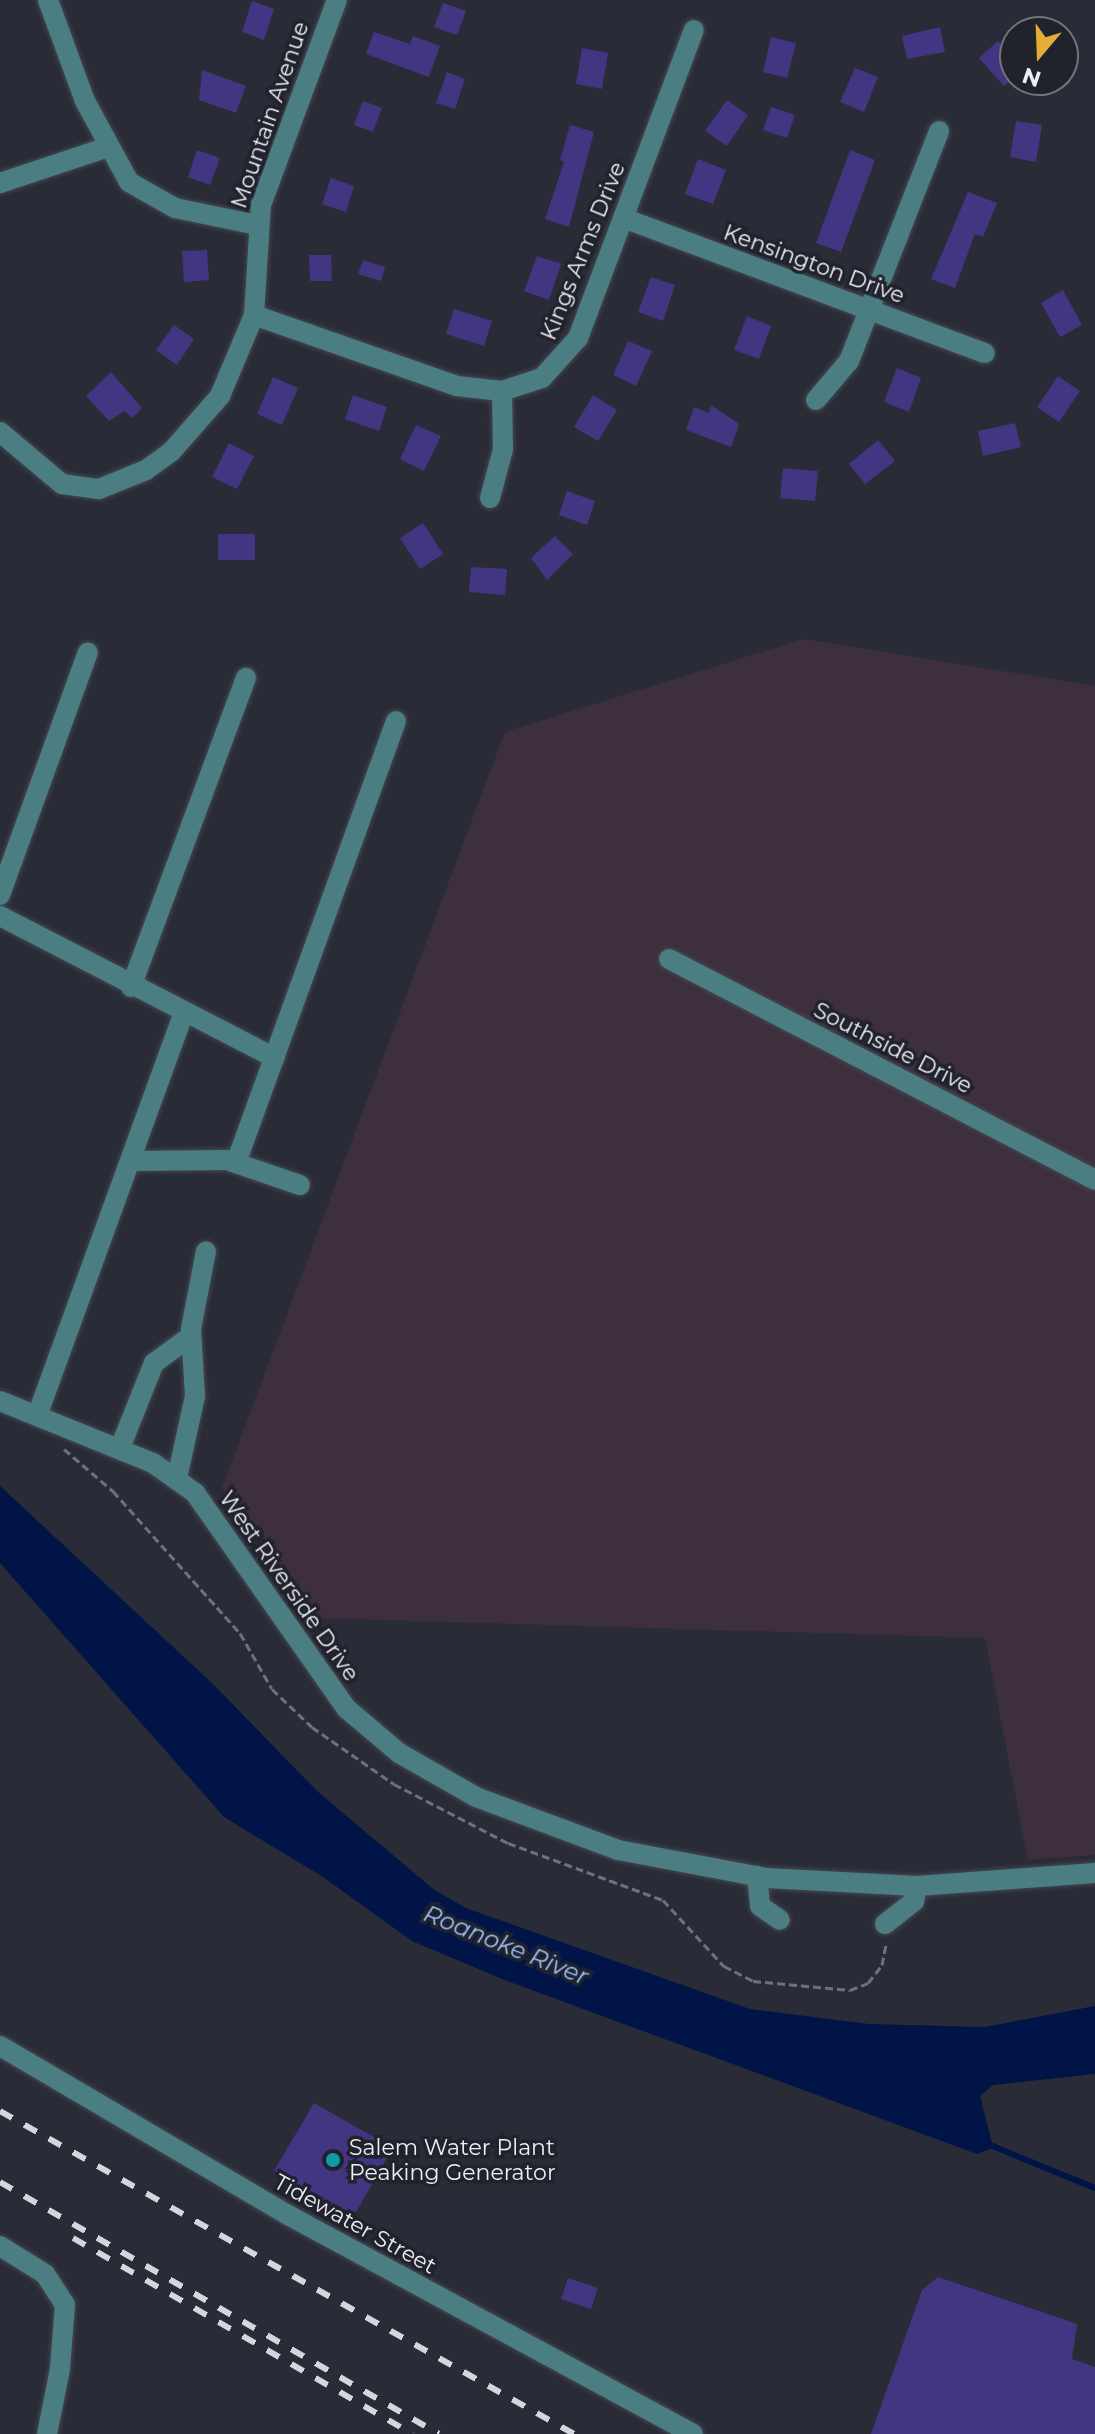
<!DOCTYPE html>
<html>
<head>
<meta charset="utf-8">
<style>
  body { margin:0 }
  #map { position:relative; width:1095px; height:2434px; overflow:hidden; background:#292c36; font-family:Montserrat,sans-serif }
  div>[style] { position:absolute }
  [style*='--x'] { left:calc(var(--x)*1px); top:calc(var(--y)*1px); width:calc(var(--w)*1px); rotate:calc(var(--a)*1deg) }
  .industrial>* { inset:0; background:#3d2f3b }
  .water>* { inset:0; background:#001447 }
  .stream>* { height:6px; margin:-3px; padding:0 3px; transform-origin:3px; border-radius:3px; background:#001447 }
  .building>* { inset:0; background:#423682 }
  .path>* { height:3px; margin-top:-1.5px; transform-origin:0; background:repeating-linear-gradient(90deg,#6f717a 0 8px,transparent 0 12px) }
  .roads { filter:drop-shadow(0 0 2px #444751) drop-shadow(0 0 2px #444751) }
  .minor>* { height:20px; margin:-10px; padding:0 10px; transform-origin:10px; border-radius:10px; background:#4b7e83 }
  .rail>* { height:6px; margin-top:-3px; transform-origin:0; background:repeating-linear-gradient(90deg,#d5d6dd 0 14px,transparent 0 28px) }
  .dots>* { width:22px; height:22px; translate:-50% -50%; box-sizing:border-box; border:4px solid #20222c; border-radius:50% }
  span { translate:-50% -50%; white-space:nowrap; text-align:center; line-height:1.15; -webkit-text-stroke:7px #20222c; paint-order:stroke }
  .street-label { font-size:22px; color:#edeef5 }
  .poi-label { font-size:22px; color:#edeef5 }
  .left { translate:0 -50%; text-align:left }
  .water-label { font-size:24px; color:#9ec0fb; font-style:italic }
  .north { position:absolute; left:999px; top:16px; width:80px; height:80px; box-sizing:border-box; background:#20222c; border:2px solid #72747c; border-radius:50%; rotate:199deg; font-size:22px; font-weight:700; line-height:32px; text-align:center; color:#edeef5 }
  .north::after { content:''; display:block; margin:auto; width:28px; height:36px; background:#e5ad35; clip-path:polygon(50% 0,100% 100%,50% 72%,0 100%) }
</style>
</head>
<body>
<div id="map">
  <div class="industrial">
    <div style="clip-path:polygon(803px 639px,1095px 686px,1095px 1855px,1028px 1860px,985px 1638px,316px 1618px,222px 1488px,505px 732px)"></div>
  </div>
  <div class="water">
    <div style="clip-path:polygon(0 1486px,214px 1685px,317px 1791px,433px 1889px,466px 1908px,750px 2009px,869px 2024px,985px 2027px,1095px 2006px,1095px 2074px,993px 2085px,980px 2096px,993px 2148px,977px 2154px,507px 1981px,412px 1941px,323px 1877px,224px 1817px,0 1563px)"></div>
  </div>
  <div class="stream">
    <div style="--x:990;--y:2145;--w:113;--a:22.3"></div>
  </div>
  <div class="building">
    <div style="clip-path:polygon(252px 1px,274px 9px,264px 40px,242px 32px)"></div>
    <div style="clip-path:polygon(443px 3px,466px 11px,457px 35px,434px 27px)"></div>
    <div style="clip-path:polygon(940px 27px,945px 52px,907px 59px,902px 36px)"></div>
    <div style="clip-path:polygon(374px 32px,410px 44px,413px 36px,440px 46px,429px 77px,366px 54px)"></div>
    <div style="clip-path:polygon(771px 37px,796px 43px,787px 78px,763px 72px)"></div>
    <div style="clip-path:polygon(998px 41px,1015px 59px,1015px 77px,1004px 86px,979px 58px)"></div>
    <div style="clip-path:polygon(582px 48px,608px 53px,602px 89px,576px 84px)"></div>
    <div style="clip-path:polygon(855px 68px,878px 77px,864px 112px,840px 102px)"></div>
    <div style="clip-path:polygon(202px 70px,246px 86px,236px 113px,199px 100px)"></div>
    <div style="clip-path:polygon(447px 72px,465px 79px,455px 109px,436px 103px)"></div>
    <div style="clip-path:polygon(727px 100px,748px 115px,727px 146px,705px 131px)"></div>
    <div style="clip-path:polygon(363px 101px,382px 108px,373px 132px,354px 125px)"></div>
    <div style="clip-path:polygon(771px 107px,795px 115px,787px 138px,763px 130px)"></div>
    <div style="clip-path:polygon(1016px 121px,1042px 125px,1036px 162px,1010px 157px)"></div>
    <div style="clip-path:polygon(570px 125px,594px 132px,569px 227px,545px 219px,564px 162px,560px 160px)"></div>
    <div style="clip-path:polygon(197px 150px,220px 158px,210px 185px,188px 177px)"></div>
    <div style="clip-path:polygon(850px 150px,875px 160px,841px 252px,816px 243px)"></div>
    <div style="clip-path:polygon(698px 159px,726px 170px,713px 204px,685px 194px)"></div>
    <div style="clip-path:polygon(331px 178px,354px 186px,346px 212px,322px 204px)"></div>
    <div style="clip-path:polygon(968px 192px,997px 203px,983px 237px,975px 234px,955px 288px,931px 279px)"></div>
    <div style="clip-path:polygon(207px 250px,209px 280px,184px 282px,182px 251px)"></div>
    <div style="clip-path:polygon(309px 255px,331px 255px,332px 281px,310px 281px)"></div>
    <div style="clip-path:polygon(537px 256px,561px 264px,549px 300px,524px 291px)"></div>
    <div style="clip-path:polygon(363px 260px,385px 267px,381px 281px,358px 274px)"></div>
    <div style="clip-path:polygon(651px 277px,675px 285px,663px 321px,638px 312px)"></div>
    <div style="clip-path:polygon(1063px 290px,1082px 325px,1060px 337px,1041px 303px)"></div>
    <div style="clip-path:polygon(454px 309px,492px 321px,484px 346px,446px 334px)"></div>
    <div style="clip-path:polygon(747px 316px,771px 326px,759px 359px,734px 350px)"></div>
    <div style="clip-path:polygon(174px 325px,194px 339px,177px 365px,156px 350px)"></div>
    <div style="clip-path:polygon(628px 341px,652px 351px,636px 386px,613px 375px)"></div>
    <div style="clip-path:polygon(897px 368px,921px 378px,909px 412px,884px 402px)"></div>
    <div style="clip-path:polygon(111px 372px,142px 408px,132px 418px,124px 411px,109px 421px,86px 396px)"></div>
    <div style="clip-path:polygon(1058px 376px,1080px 391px,1059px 422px,1037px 407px)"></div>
    <div style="clip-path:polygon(273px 377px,298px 388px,282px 425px,257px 414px)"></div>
    <div style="clip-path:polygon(353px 395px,387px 407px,379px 431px,345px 419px)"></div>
    <div style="clip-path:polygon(593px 395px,617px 410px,598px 441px,574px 427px)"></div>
    <div style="clip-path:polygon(711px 405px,739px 424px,731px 447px,686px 430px,694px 407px,709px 413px)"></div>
    <div style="clip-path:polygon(1015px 423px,1021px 447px,983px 456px,978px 431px)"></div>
    <div style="clip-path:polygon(416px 425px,441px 436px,424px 471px,400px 459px)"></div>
    <div style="clip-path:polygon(878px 440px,895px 461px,865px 484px,849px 464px)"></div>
    <div style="clip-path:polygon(229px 443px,254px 456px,237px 489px,212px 477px)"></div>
    <div style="clip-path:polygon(783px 468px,818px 471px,815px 501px,780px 498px)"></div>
    <div style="clip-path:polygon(567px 491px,595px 501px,587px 525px,559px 515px)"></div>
    <div style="clip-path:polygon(423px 523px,443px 554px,420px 569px,400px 538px)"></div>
    <div style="clip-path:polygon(218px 534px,255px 534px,255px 560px,218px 560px)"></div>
    <div style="clip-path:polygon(555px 536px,573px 554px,547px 580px,531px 558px)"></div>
    <div style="clip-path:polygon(471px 567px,507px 569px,505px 595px,469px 592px)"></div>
    <div style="clip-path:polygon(314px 2103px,393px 2148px,353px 2217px,274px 2171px)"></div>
    <div style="clip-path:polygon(938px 2277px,1077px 2324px,1072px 2359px,1095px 2367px,1095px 2434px,871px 2434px,922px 2290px)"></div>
    <div style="clip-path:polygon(568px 2278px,598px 2288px,591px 2309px,561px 2299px)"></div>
  </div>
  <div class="path">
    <div style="--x:64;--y:1449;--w:65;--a:40.6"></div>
    <div style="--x:113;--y:1491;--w:191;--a:48.2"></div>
    <div style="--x:240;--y:1633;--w:64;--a:60.3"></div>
    <div style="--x:272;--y:1689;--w:55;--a:43.5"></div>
    <div style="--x:312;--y:1727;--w:100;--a:34.8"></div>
    <div style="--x:394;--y:1784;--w:128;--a:27.4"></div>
    <div style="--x:508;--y:1843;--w:165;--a:20.2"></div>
    <div style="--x:663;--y:1900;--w:90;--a:47.3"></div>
    <div style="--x:724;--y:1966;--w:33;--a:27"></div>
    <div style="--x:753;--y:1981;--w:97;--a:5.3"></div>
    <div style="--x:850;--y:1990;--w:19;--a:-21"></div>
    <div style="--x:868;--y:1983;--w:23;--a:-52"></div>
    <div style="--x:882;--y:1965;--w:21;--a:-79"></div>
  </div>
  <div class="roads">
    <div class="minor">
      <div style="--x:48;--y:0;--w:108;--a:69.9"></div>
      <div style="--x:85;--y:101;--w:92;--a:61.5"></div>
      <div style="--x:129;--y:182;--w:53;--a:29.5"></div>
      <div style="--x:175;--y:208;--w:84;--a:11.7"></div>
      <div style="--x:0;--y:183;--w:114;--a:-18.4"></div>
      <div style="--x:626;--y:219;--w:383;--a:20.5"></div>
      <div style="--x:254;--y:315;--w:215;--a:19.3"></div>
      <div style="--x:457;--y:386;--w:45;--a:6.3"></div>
      <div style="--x:502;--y:391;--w:42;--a:-18"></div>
      <div style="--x:542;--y:378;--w:54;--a:-48"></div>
      <div style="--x:578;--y:338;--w:329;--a:-69.4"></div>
      <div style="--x:816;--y:400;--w:51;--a:-49.8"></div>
      <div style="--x:849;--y:361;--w:247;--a:-68.6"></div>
      <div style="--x:0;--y:432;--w:81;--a:40"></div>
      <div style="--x:62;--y:484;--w:37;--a:8"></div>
      <div style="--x:99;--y:489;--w:51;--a:-22"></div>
      <div style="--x:146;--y:470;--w:31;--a:-36"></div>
      <div style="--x:171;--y:452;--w:74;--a:-48.8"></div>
      <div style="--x:220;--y:396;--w:88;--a:-67.2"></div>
      <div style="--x:254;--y:315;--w:110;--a:-86.4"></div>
      <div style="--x:261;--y:205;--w:219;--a:-69.7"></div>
      <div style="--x:490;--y:498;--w:51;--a:-75.1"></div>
      <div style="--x:503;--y:449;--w:58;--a:-91"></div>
      <div style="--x:0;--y:895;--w:258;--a:-70.1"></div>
      <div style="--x:0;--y:916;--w:309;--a:27.3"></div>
      <div style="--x:669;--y:959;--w:480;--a:27.4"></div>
      <div style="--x:131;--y:987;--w:330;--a:-69.6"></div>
      <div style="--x:131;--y:1161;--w:96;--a:-0.6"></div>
      <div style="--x:227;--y:1160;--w:77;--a:18.9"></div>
      <div style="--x:236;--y:1163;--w:470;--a:-70.1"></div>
      <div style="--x:0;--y:1401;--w:165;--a:22.1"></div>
      <div style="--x:153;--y:1463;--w:52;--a:35.5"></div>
      <div style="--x:195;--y:1493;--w:264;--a:54.9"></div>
      <div style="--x:347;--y:1709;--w:68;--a:40.2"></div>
      <div style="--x:399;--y:1753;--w:89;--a:29.7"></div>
      <div style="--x:476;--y:1797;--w:152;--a:20.5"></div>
      <div style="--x:618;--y:1850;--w:151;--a:10.7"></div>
      <div style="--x:766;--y:1878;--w:151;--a:3"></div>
      <div style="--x:917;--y:1886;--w:178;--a:-4.2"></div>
      <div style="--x:37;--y:1416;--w:429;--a:-70"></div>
      <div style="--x:120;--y:1448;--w:92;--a:-68.2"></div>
      <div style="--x:154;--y:1363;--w:46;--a:-36.1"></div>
      <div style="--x:177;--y:1478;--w:84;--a:-77.6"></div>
      <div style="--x:195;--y:1396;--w:67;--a:-93.4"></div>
      <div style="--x:191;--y:1329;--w:79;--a:-79.1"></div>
      <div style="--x:757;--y:1876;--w:30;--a:84"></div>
      <div style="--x:760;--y:1906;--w:24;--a:35"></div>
      <div style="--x:885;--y:1924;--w:37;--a:-38"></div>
      <div style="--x:914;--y:1901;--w:15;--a:-79"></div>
      <div style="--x:0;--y:2046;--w:336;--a:30.4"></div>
      <div style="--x:290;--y:2216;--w:458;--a:28.4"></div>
      <div style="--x:0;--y:2246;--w:53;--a:31.9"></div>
      <div style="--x:45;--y:2274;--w:37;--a:57"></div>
      <div style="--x:65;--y:2305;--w:64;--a:94.5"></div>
      <div style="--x:60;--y:2369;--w:66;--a:101.3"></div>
    </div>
  </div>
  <div class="rail">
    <div style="--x:0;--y:2111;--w:659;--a:29.37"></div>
    <div style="--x:0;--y:2182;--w:506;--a:29.86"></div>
    <div style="--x:73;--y:2238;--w:392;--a:30"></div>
  </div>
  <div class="dots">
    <div style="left:333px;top:2160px;background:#0f9aa8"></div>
  </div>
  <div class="street-label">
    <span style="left:270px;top:115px;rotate:-71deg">Mountain Avenue</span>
    <span style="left:583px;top:251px;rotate:-68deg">Kings Arms Drive</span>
    <span style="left:814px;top:264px;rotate:20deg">Kensington Drive</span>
    <span style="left:893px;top:1048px;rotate:27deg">Southside Drive</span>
    <span style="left:289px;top:1586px;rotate:55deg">West Riverside Drive</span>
    <span style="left:355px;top:2224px;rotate:29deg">Tidewater Street</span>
  </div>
  <div class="poi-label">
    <span class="left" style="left:349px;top:2160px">Salem Water Plant<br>Peaking Generator</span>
  </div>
  <div class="water-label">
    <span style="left:506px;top:1945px;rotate:22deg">Roanoke River</span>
  </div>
  <div class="north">N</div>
</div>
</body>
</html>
